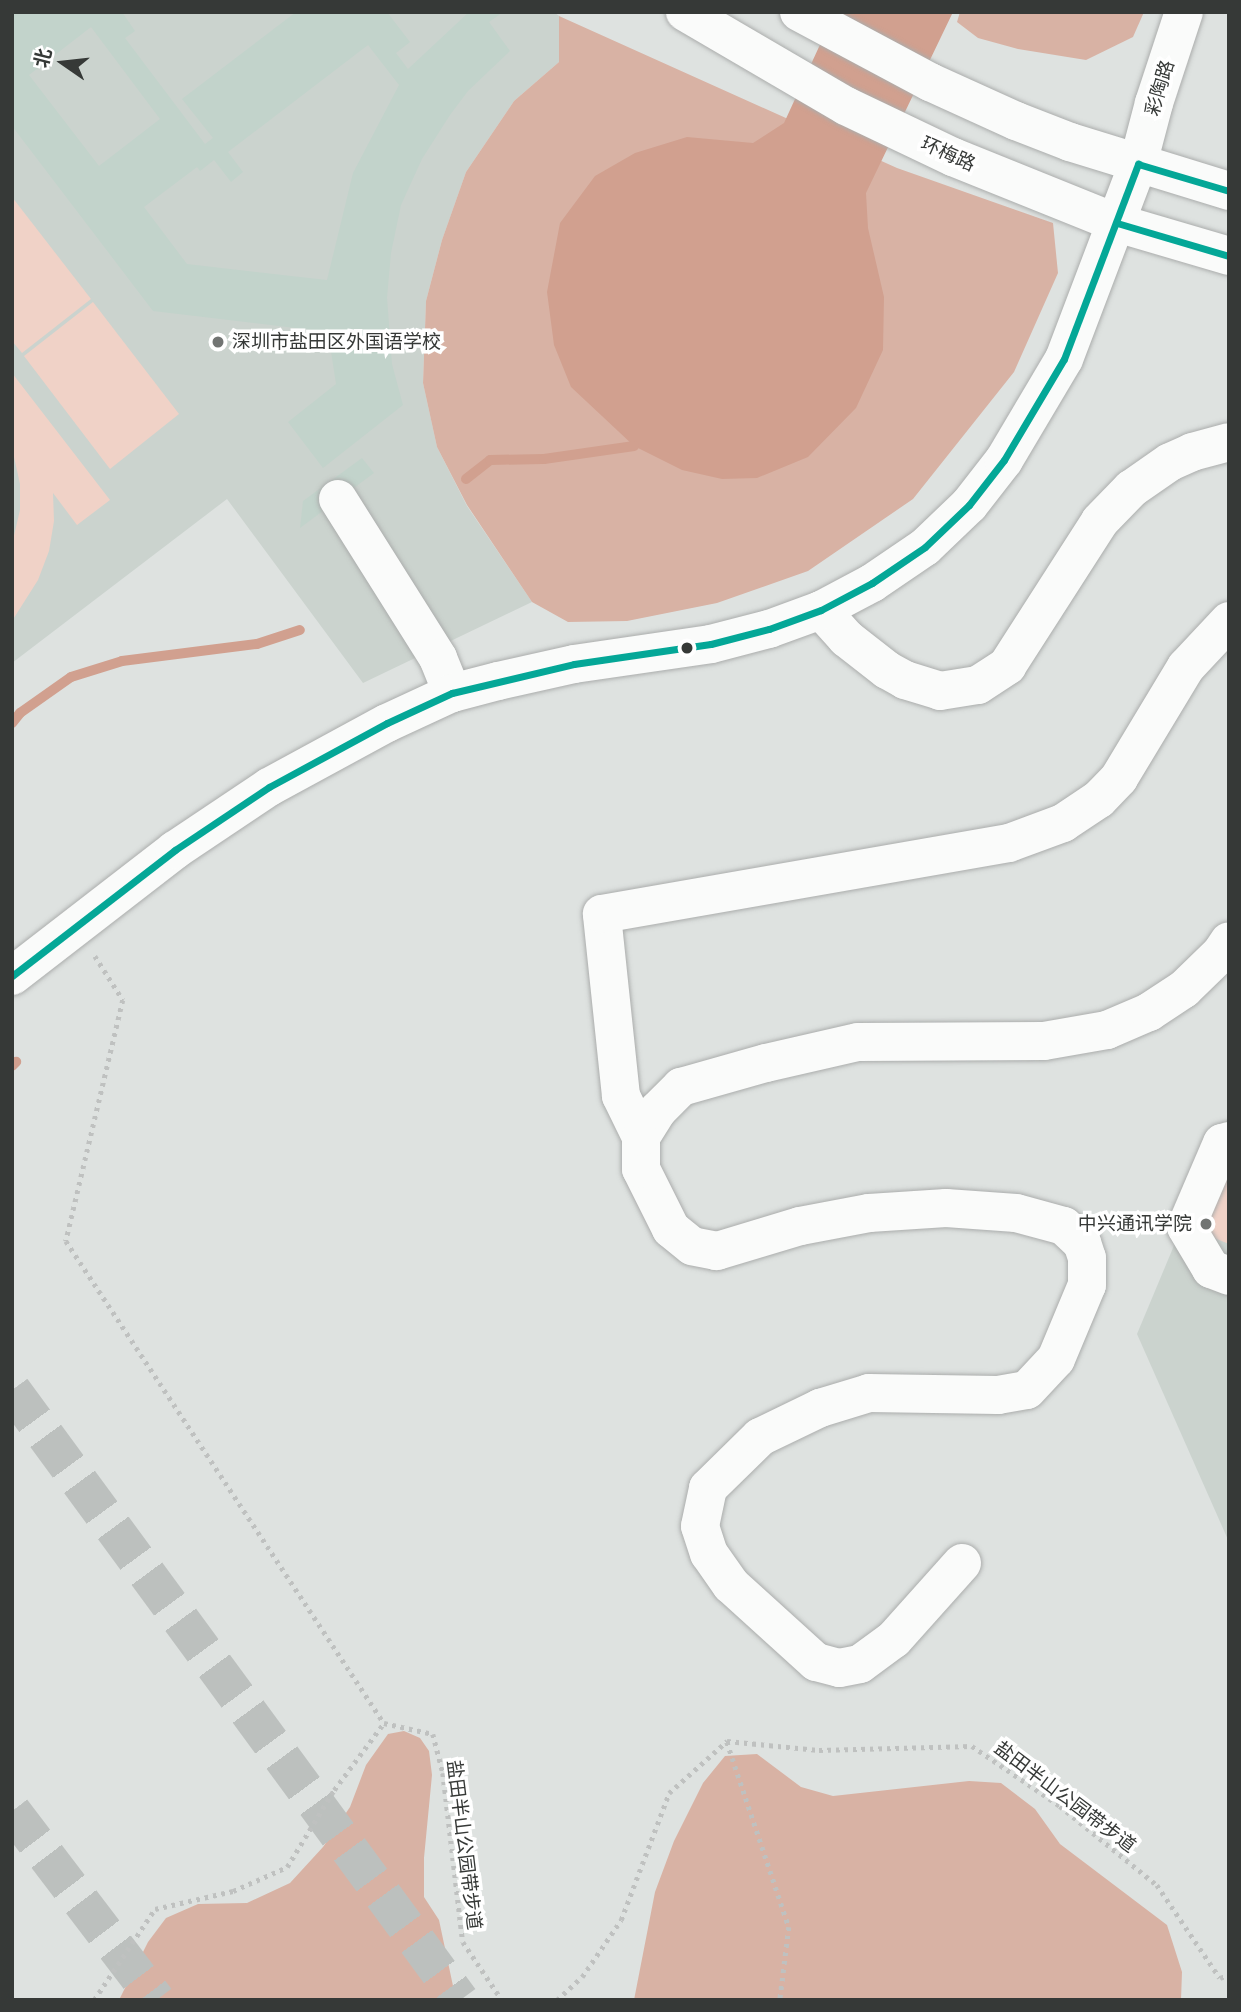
<!DOCTYPE html>
<html>
<head>
<meta charset="utf-8">
<style>
  body { margin:0 }
  #map { position:relative; width:1241px; height:2012px; overflow:hidden; background:#dee2e0; font-family:"Open Sans","Noto Sans SC",sans-serif }
  div>[style] { position:absolute }
  [style*='--x'] { left:calc(var(--x)*1px); top:calc(var(--y)*1px); width:calc(var(--w)*1px); rotate:calc(var(--a)*1deg) }
  .built>* { inset:0; background:#cbd3ce }
  .green>* { inset:0; background:#f0d2c7 }
  .forest>* { inset:0; background:#d8b2a4 }
  .water>* { inset:0; background:#d1a08f }
  .stream>* { height:10px; margin:-5px; padding:0 5px; transform-origin:5px; border-radius:5px; background:#d1a08f }
  .building>* { inset:0; background:#c2d3cb }
  .highway-tunnel>* { height:38px; margin-top:-19px; transform-origin:0; background:repeating-linear-gradient(90deg,#bcc0be 0 38px,transparent 0 57px) }
  .path>* { height:4.5px; margin-top:-2.25px; transform-origin:0; background:repeating-linear-gradient(90deg,#bfc1c0 0 3.5px,transparent 0 8.5px) }
  .roads { filter:drop-shadow(0 0 2px #abadac) drop-shadow(0 0 2px #abadac) }
  .minor>* { height:38px; margin:-19px; padding:0 19px; transform-origin:19px; border-radius:19px; background:#fafbfa }
  .major>* { height:38px; margin:-19px; padding:0 19px; transform-origin:19px; border-radius:19px; background:#fafbfa }
  .bus-1>* { height:7px; margin:-3.5px; padding:0 3.5px; transform-origin:3.5px; border-radius:3.5px; background:#04a797 }
  .dots>* { width:19px; height:19px; translate:-50% -50%; box-sizing:border-box; border:4px solid #fff; border-radius:50% }
  span { translate:-50% -50%; white-space:nowrap; text-align:center; line-height:1.15; -webkit-text-stroke:7px #fff; paint-order:stroke }
  .street-label { font-size:19px; color:#363937 }
  .poi-label { font-size:19px; color:#363937 }
  .left { translate:0 -50%; text-align:left }
  .right { translate:-100% -50%; text-align:right }
  .frame { position:absolute; inset:0; border:14px solid #363937; pointer-events:none }
  .north { position:absolute; left:28px; top:28px; width:70px; height:70px; -webkit-text-stroke:5px #fff; paint-order:stroke; rotate:284deg; font-size:19px; font-weight:700; line-height:28px; text-align:center; color:#363937 }
  .north::after { content:''; display:block; margin:auto; width:24px; height:32px; background:#363937; clip-path:polygon(50% 0,100% 100%,50% 72%,0 100%) }
</style>
</head>
<body>
<div id="map">
  <div class="built">
    <div style="clip-path:polygon(12px 12px,554px 12px,559px 16px,559px 62px,514px 101px,466px 172px,442px 240px,426px 301px,423px 383px,437px 447px,467px 506px,532px 602px,363px 683px,227px 499px,12px 663px)"></div>
    <div style="clip-path:polygon(1229px 1114px,1229px 1542px,1137px 1334px)"></div>
  </div>
  <div class="green">
    <div style="clip-path:polygon(12px 197px,91px 299px,22px 353px,12px 341px)"></div>
    <div style="clip-path:polygon(93px 302px,179px 414px,110px 469px,24px 356px)"></div>
    <div style="clip-path:polygon(12px 373px,110px 500px,77px 525px,53px 493px,54px 521px,49px 551px,38px 580px,12px 621px,12px 544px,20px 510px,20px 484px,12px 448px)"></div>
    <div style="clip-path:polygon(1229px 1152px,1229px 1244px,1194px 1230px)"></div>
  </div>
  <div class="forest">
    <div style="clip-path:polygon(960px 12px,1144px 12px,1133px 37px,1086px 60px,1018px 49px,978px 38px,957px 22px)"></div>
    <div style="clip-path:polygon(559px 16px,897px 168px,1053px 223px,1058px 273px,1014px 372px,913px 499px,808px 571px,717px 603px,627px 621px,568px 622px,532px 602px,467px 505px,437px 447px,423px 383px,426px 301px,442px 240px,466px 172px,514px 101px,559px 62px)"></div>
    <div style="clip-path:polygon(404px 1731px,420px 1738px,429px 1751px,432px 1775px,424px 1858px,424px 1897px,439px 1920px,456px 2000px,119px 2000px,148px 1942px,166px 1918px,198px 1904px,247px 1903px,290px 1883px,323px 1847px,350px 1807px,366px 1765px,388px 1734px)"></div>
    <div style="clip-path:polygon(757px 1754px,801px 1787px,833px 1796px,969px 1781px,1001px 1783px,1035px 1809px,1060px 1844px,1167px 1925px,1182px 1972px,1181px 2000px,634px 2000px,655px 1892px,674px 1841px,703px 1783px,725px 1756px)"></div>
  </div>
  <div class="water">
    <div style="clip-path:polygon(835px 12px,953px 12px,866px 193px,868px 228px,884px 297px,883px 350px,856px 408px,808px 457px,757px 478px,722px 479px,682px 470px,634px 446px,571px 387px,554px 345px,547px 292px,560px 223px,595px 176px,635px 153px,687px 137px,753px 143px,784px 123px)"></div>
  </div>
  <div class="stream">
    <div style="--x:466;--y:479;--w:31;--a:-38"></div>
    <div style="--x:490;--y:460;--w:54;--a:-1.1"></div>
    <div style="--x:544;--y:459;--w:91;--a:-8.2"></div>
    <div style="--x:12;--y:723;--w:13;--a:-51"></div>
    <div style="--x:20;--y:713;--w:62;--a:-35.2"></div>
    <div style="--x:71;--y:677;--w:53;--a:-17.4"></div>
    <div style="--x:122;--y:661;--w:136;--a:-7.2"></div>
    <div style="--x:257;--y:644;--w:45;--a:-18"></div>
    <div style="--x:12;--y:1066;--w:6;--a:-45"></div>
  </div>
  <div class="building">
    <div style="clip-path:polygon(evenodd,12px 12px,122px 12px,135px 31px,125px 38px,205px 144px,213px 138px,182px 99px,296px 12px,387px 12px,410px 42px,396px 53px,408px 69px,469px 12px,503px 12px,489px 22px,510px 51px,468px 91px,450px 115px,422px 159px,401px 205px,391px 253px,387px 298px,392px 364px,403px 405px,323px 468px,288px 422px,336px 384px,328px 332px,153px 311px,12px 126px,12px 12px,91px 27px,160px 119px,99px 166px,29px 75px,91px 27px,12px 12px,368px 45px,399px 85px,353px 173px,327px 280px,187px 264px,144px 207px,197px 167px,200px 171px,214px 160px,231px 182px,243px 172px,228px 152px,368px 45px)"></div>
    <div style="clip-path:polygon(362px 458px,374px 473px,300px 528px,303px 501px)"></div>
  </div>
  <div class="highway-tunnel">
    <div style="--x:12;--y:1390;--w:757;--a:53.71"></div>
    <div style="--x:12;--y:1811;--w:238;--a:52.7"></div>
  </div>
  <div class="path">
    <div style="--x:95;--y:956;--w:52;--a:57.5"></div>
    <div style="--x:123;--y:1000;--w:248;--a:103.3"></div>
    <div style="--x:66;--y:1241;--w:577;--a:56.59"></div>
    <div style="--x:727;--y:1742;--w:195;--a:71.5"></div>
    <div style="--x:789;--y:1927;--w:74;--a:97"></div>
    <div style="--x:94;--y:2000;--w:110;--a:-56.2"></div>
    <div style="--x:155;--y:1909;--w:80;--a:-13"></div>
    <div style="--x:233;--y:1891;--w:59;--a:-24"></div>
    <div style="--x:287;--y:1867;--w:90;--a:-58.6"></div>
    <div style="--x:334;--y:1790;--w:84;--a:-53.3"></div>
    <div style="--x:384;--y:1723;--w:50;--a:12.7"></div>
    <div style="--x:433;--y:1734;--w:40;--a:75.6"></div>
    <div style="--x:443;--y:1773;--w:170;--a:83.3"></div>
    <div style="--x:463;--y:1942;--w:70;--a:56.1"></div>
    <div style="--x:557;--y:2000;--w:34;--a:-43"></div>
    <div style="--x:582;--y:1977;--w:69;--a:-55.6"></div>
    <div style="--x:621;--y:1920;--w:136;--a:-69.3"></div>
    <div style="--x:669;--y:1793;--w:78;--a:-41.9"></div>
    <div style="--x:727;--y:1741;--w:92;--a:5.6"></div>
    <div style="--x:819;--y:1750;--w:153;--a:-1.5"></div>
    <div style="--x:972;--y:1746;--w:107;--a:34.3"></div>
    <div style="--x:1060;--y:1806;--w:125;--a:39.2"></div>
    <div style="--x:1157;--y:1885;--w:112;--a:55.9"></div>
    <div style="--x:1220;--y:1978;--w:9;--a:-18"></div>
  </div>
  <div class="roads">
    <div class="minor">
      <div style="--x:338;--y:499;--w:188;--a:57.8"></div>
      <div style="--x:438;--y:658;--w:38;--a:68"></div>
      <div style="--x:821;--y:610;--w:38;--a:48"></div>
      <div style="--x:846;--y:638;--w:52;--a:38"></div>
      <div style="--x:887;--y:670;--w:21;--a:29"></div>
      <div style="--x:905;--y:680;--w:37;--a:17"></div>
      <div style="--x:940;--y:691;--w:38;--a:-9"></div>
      <div style="--x:978;--y:685;--w:35;--a:-33"></div>
      <div style="--x:1007;--y:666;--w:172;--a:-57.3"></div>
      <div style="--x:1100;--y:521;--w:45;--a:-45.9"></div>
      <div style="--x:1131;--y:489;--w:47;--a:-34.7"></div>
      <div style="--x:1170;--y:462;--w:24;--a:-24"></div>
      <div style="--x:1192;--y:452;--w:38;--a:-15"></div>
      <div style="--x:12;--y:976;--w:206;--a:-37.7"></div>
      <div style="--x:175;--y:850;--w:113;--a:-33.8"></div>
      <div style="--x:269;--y:787;--w:134;--a:-28.5"></div>
      <div style="--x:387;--y:723;--w:72;--a:-24.8"></div>
      <div style="--x:452;--y:693;--w:48;--a:-14.6"></div>
      <div style="--x:498;--y:681;--w:78;--a:-12.6"></div>
      <div style="--x:574;--y:664;--w:138;--a:-8.3"></div>
      <div style="--x:711;--y:644;--w:60;--a:-14.5"></div>
      <div style="--x:769;--y:629;--w:55;--a:-20.1"></div>
      <div style="--x:821;--y:610;--w:58;--a:-27.9"></div>
      <div style="--x:872;--y:583;--w:64;--a:-34.2"></div>
      <div style="--x:925;--y:547;--w:61;--a:-43.7"></div>
      <div style="--x:969;--y:505;--w:57;--a:-52.1"></div>
      <div style="--x:1004;--y:460;--w:117;--a:-59.3"></div>
      <div style="--x:1064;--y:359;--w:209;--a:-69.2"></div>
      <div style="--x:1138;--y:164;--w:63;--a:-75.3"></div>
      <div style="--x:1154;--y:103;--w:96;--a:-71.8"></div>
      <div style="--x:641;--y:1137;--w:46;--a:-116"></div>
      <div style="--x:621;--y:1096;--w:183;--a:-96"></div>
      <div style="--x:602;--y:914;--w:413;--a:-9.9"></div>
      <div style="--x:1009;--y:843;--w:58;--a:-20.3"></div>
      <div style="--x:1063;--y:823;--w:43;--a:-33.7"></div>
      <div style="--x:1099;--y:799;--w:29;--a:-46"></div>
      <div style="--x:1119;--y:778;--w:130;--a:-58.9"></div>
      <div style="--x:1186;--y:667;--w:63;--a:-46.9"></div>
      <div style="--x:1229;--y:1141;--w:7;--a:164"></div>
      <div style="--x:1222;--y:1143;--w:91;--a:113.2"></div>
      <div style="--x:1186;--y:1227;--w:49;--a:59.2"></div>
      <div style="--x:1211;--y:1269;--w:19;--a:21"></div>
      <div style="--x:962;--y:1563;--w:102;--a:131.8"></div>
      <div style="--x:894;--y:1639;--w:42;--a:143.7"></div>
      <div style="--x:860;--y:1664;--w:21;--a:169"></div>
      <div style="--x:839;--y:1668;--w:24;--a:-165"></div>
      <div style="--x:816;--y:1662;--w:115;--a:-137.8"></div>
      <div style="--x:731;--y:1585;--w:38;--a:-125"></div>
      <div style="--x:709;--y:1554;--w:29;--a:-108"></div>
      <div style="--x:700;--y:1526;--w:39;--a:-78"></div>
      <div style="--x:708;--y:1488;--w:73;--a:-44.4"></div>
      <div style="--x:760;--y:1437;--w:67;--a:-25.8"></div>
      <div style="--x:820;--y:1408;--w:51;--a:-17"></div>
      <div style="--x:869;--y:1393;--w:129;--a:0.9"></div>
      <div style="--x:998;--y:1395;--w:29;--a:-10"></div>
      <div style="--x:1027;--y:1390;--w:42;--a:-46.9"></div>
      <div style="--x:1056;--y:1359;--w:80;--a:-67.3"></div>
      <div style="--x:1087;--y:1285;--w:27;--a:-90"></div>
      <div style="--x:1087;--y:1258;--w:16;--a:-108"></div>
      <div style="--x:1082;--y:1243;--w:25;--a:-137"></div>
      <div style="--x:1064;--y:1226;--w:50;--a:-164.8"></div>
      <div style="--x:1016;--y:1213;--w:70;--a:-175.9"></div>
      <div style="--x:946;--y:1208;--w:77;--a:176.3"></div>
      <div style="--x:869;--y:1213;--w:70;--a:169.3"></div>
      <div style="--x:800;--y:1226;--w:87;--a:163.2"></div>
      <div style="--x:717;--y:1251;--w:25;--a:-169"></div>
      <div style="--x:692;--y:1246;--w:27;--a:-141"></div>
      <div style="--x:671;--y:1229;--w:67;--a:-116.6"></div>
      <div style="--x:641;--y:1169;--w:32;--a:-90"></div>
      <div style="--x:641;--y:1137;--w:32;--a:-58"></div>
      <div style="--x:658;--y:1110;--w:33;--a:-45"></div>
      <div style="--x:681;--y:1087;--w:88;--a:-15.8"></div>
      <div style="--x:766;--y:1063;--w:94;--a:-12.9"></div>
      <div style="--x:858;--y:1042;--w:186;--a:-0.3"></div>
      <div style="--x:1044;--y:1041;--w:64;--a:-9.9"></div>
      <div style="--x:1107;--y:1030;--w:46;--a:-23.2"></div>
      <div style="--x:1149;--y:1012;--w:42;--a:-33.3"></div>
      <div style="--x:1184;--y:989;--w:52;--a:-44.2"></div>
      <div style="--x:1221;--y:953;--w:14;--a:-56"></div>
    </div>
    <div class="major">
      <div style="--x:685;--y:12;--w:186;--a:30.3"></div>
      <div style="--x:846;--y:106;--w:119;--a:25.5"></div>
      <div style="--x:953;--y:157;--w:177;--a:21.9"></div>
      <div style="--x:1117;--y:223;--w:117;--a:16.4"></div>
      <div style="--x:799;--y:12;--w:149;--a:28.1"></div>
      <div style="--x:930;--y:82;--w:94;--a:24.4"></div>
      <div style="--x:1016;--y:121;--w:58;--a:21.3"></div>
      <div style="--x:1070;--y:142;--w:166;--a:17.1"></div>
    </div>
  </div>
  <div class="bus-1">
    <div style="--x:1117;--y:223;--w:117;--a:16.4"></div>
    <div style="--x:12;--y:976;--w:206;--a:-37.7"></div>
    <div style="--x:175;--y:850;--w:113;--a:-33.8"></div>
    <div style="--x:269;--y:787;--w:134;--a:-28.5"></div>
    <div style="--x:387;--y:723;--w:72;--a:-24.8"></div>
    <div style="--x:452;--y:693;--w:125;--a:-13.4"></div>
    <div style="--x:574;--y:664;--w:138;--a:-8.3"></div>
    <div style="--x:711;--y:644;--w:60;--a:-14.5"></div>
    <div style="--x:769;--y:629;--w:55;--a:-20.1"></div>
    <div style="--x:821;--y:610;--w:58;--a:-27.9"></div>
    <div style="--x:872;--y:583;--w:64;--a:-34.2"></div>
    <div style="--x:925;--y:547;--w:61;--a:-43.7"></div>
    <div style="--x:969;--y:505;--w:57;--a:-52.1"></div>
    <div style="--x:1004;--y:460;--w:117;--a:-59.3"></div>
    <div style="--x:1064;--y:359;--w:209;--a:-69.2"></div>
    <div style="--x:1138;--y:164;--w:95;--a:16.5"></div>
  </div>
  <div class="dots">
    <div style="left:218px;top:342px;background:#717472"></div>
    <div style="left:687px;top:648px;background:#363937"></div>
    <div style="left:1206px;top:1224px;background:#717472"></div>
  </div>
  <div class="street-label">
    <span style="left:1160px;top:88px;rotate:-73deg">彩陶路</span>
    <span style="left:948px;top:154px;rotate:24deg">环梅路</span>
    <span style="left:1065px;top:1797px;rotate:37deg">盐田半山公园带步道</span>
    <span style="left:464px;top:1845px;rotate:83deg">盐田半山公园带步道</span>
  </div>
  <div class="poi-label">
    <span class="left" style="left:232px;top:342px">深圳市盐田区外国语学校</span>
    <span class="right" style="left:1192px;top:1224px">中兴通讯学院</span>
  </div>
  <div class="frame"></div>
  <div class="north">北</div>
</div>
</body>
</html>
